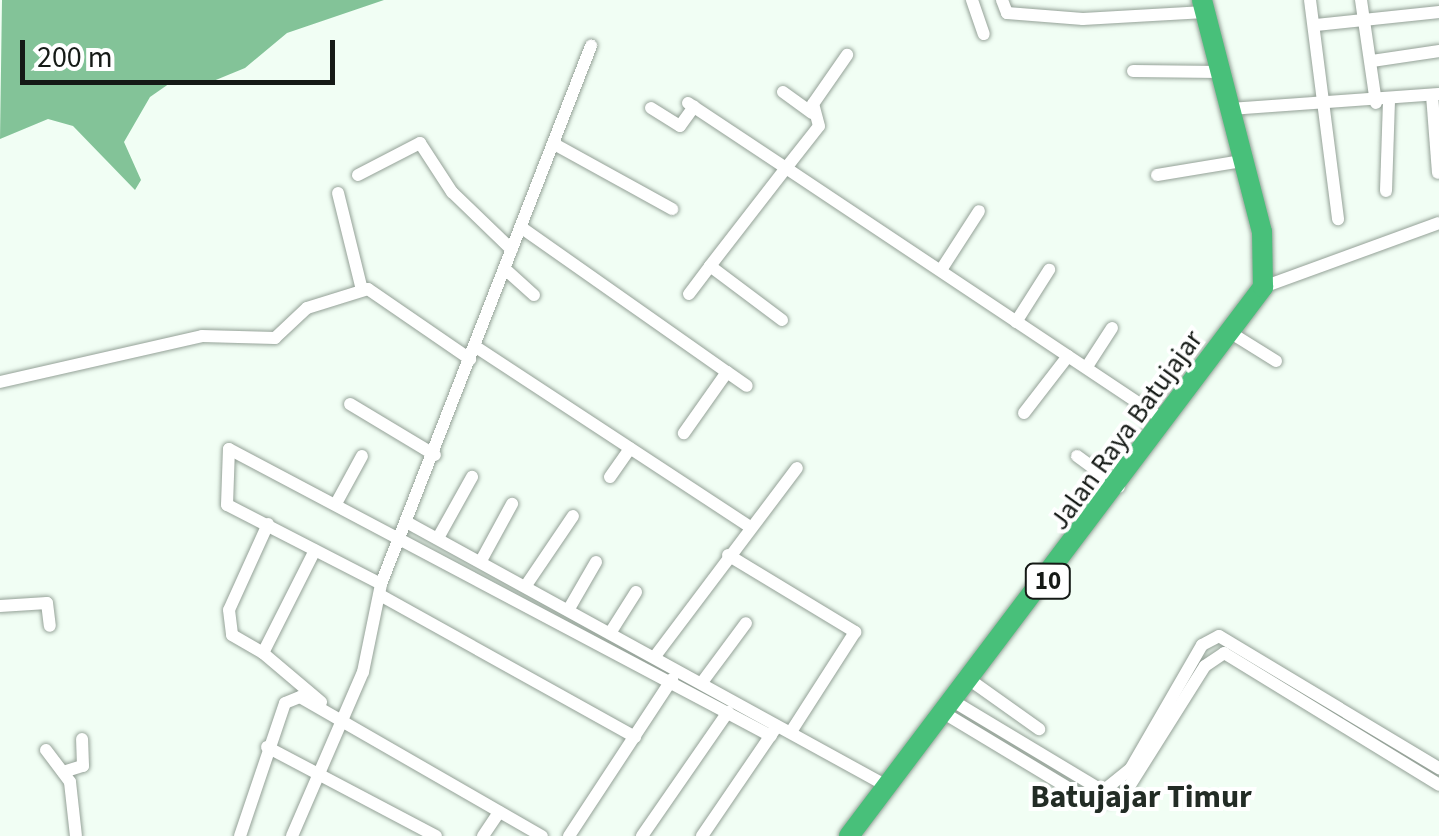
<!DOCTYPE html>
<html>
<head>
<meta charset="utf-8">
<style>
  body { margin:0 }
  #map { position:relative; width:1439px; height:836px; overflow:hidden; background:#f1fef4; font-family:"Source Sans 3",sans-serif }
  div>[style] { position:absolute }
  [style*='--x'] { left:calc(var(--x)*1px); top:calc(var(--y)*1px); width:calc(var(--w)*1px); rotate:calc(var(--a)*1deg) }
  .water>* { inset:0; background:#83c398 }
  .roads { filter:drop-shadow(0 0 2px #94a197) drop-shadow(0 0 2px #94a197) }
  .minor>* { height:12px; margin:-6px; padding:0 6px; transform-origin:6px; border-radius:6px; background:#fff }
  .highway>* { height:20px; margin:-10px; padding:0 10px; transform-origin:10px; border-radius:10px; background:#48c07a }
  span { translate:-50% -50%; white-space:nowrap; text-align:center; line-height:1.15; -webkit-text-stroke:8px #fff; paint-order:stroke }
  .shield-label span { padding:2px 8px; background:#fff; border:2px solid; border-radius:8px; -webkit-text-stroke-width:0 }
  .shield-label { font-size:25px; color:#151a16; font-weight:700 }
  .street-label { font-size:28px; color:#151a16 }
  .quarter-label { font-size:32px; color:#222c25; font-weight:700 }
  .scale { position:absolute; left:20px; top:40px; width:315px; height:45px; box-sizing:border-box; border:5px solid #151a16; border-top:0; padding-left:12px; font-size:30px; line-height:35px; white-space:nowrap; color:#151a16; -webkit-text-stroke:8px #fff; paint-order:stroke }
</style>
</head>
<body>
<div id="map">
  <div class="water">
    <div style="clip-path:polygon(2px 0,384px 0,287px 33px,245px 68px,206px 84px,173px 81px,150px 97px,124px 142px,141px 180px,135px 190px,73px 126px,48px 119px,0 139px)"></div>
  </div>
  <div class="roads">
    <div class="minor">
      <div style="--x:972;--y:0;--w:36;--a:71"></div>
      <div style="--x:1002;--y:0;--w:14;--a:69"></div>
      <div style="--x:1007;--y:13;--w:76;--a:4.5"></div>
      <div style="--x:1083;--y:19;--w:122;--a:-3.3"></div>
      <div style="--x:1310;--y:0;--w:221;--a:82.7"></div>
      <div style="--x:1361;--y:0;--w:104;--a:81.7"></div>
      <div style="--x:1316;--y:25;--w:124;--a:-6"></div>
      <div style="--x:1372;--y:61;--w:68;--a:-8.5"></div>
      <div style="--x:1133;--y:71;--w:86;--a:0.7"></div>
      <div style="--x:783;--y:92;--w:36;--a:36"></div>
      <div style="--x:1432;--y:95;--w:78;--a:85.6"></div>
      <div style="--x:688;--y:103;--w:118;--a:33.6"></div>
      <div style="--x:786;--y:168;--w:53;--a:-51.8"></div>
      <div style="--x:819;--y:126;--w:23;--a:-105"></div>
      <div style="--x:813;--y:104;--w:60;--a:-55.2"></div>
      <div style="--x:651;--y:108;--w:34;--a:32"></div>
      <div style="--x:680;--y:126;--w:24;--a:-54"></div>
      <div style="--x:1229;--y:109;--w:211;--a:-4.1"></div>
      <div style="--x:554;--y:144;--w:135;--a:28.8"></div>
      <div style="--x:358;--y:175;--w:70;--a:-27.3"></div>
      <div style="--x:420;--y:143;--w:59;--a:56.9"></div>
      <div style="--x:452;--y:192;--w:83;--a:44"></div>
      <div style="--x:1157;--y:175;--w:86;--a:-9.4"></div>
      <div style="--x:1386;--y:191;--w:89;--a:-88.1"></div>
      <div style="--x:338;--y:193;--w:100;--a:76.1"></div>
      <div style="--x:522;--y:228;--w:251;--a:35.1"></div>
      <div style="--x:727;--y:372;--w:75;--a:125.2"></div>
      <div style="--x:505;--y:269;--w:39;--a:42"></div>
      <div style="--x:941;--y:270;--w:70;--a:-57.2"></div>
      <div style="--x:1263;--y:287;--w:187;--a:-20"></div>
      <div style="--x:689;--y:294;--w:35;--a:-53"></div>
      <div style="--x:782;--y:320;--w:90;--a:-143.1"></div>
      <div style="--x:710;--y:266;--w:124;--a:-52.2"></div>
      <div style="--x:786;--y:168;--w:456;--a:33.7"></div>
      <div style="--x:1016;--y:322;--w:62;--a:-57.6"></div>
      <div style="--x:1231;--y:333;--w:53;--a:31.9"></div>
      <div style="--x:476;--y:347;--w:328;--a:33.3"></div>
      <div style="--x:1088;--y:365;--w:44;--a:-57"></div>
      <div style="--x:727;--y:372;--w:24;--a:35"></div>
      <div style="--x:0;--y:382;--w:207;--a:-12.8"></div>
      <div style="--x:202;--y:336;--w:73;--a:1.6"></div>
      <div style="--x:275;--y:338;--w:44;--a:-43.2"></div>
      <div style="--x:307;--y:308;--w:64;--a:-17.3"></div>
      <div style="--x:368;--y:289;--w:124;--a:34.5"></div>
      <div style="--x:350;--y:404;--w:99;--a:31"></div>
      <div style="--x:1024;--y:413;--w:72;--a:-52.3"></div>
      <div style="--x:1077;--y:456;--w:52;--a:36.4"></div>
      <div style="--x:610;--y:477;--w:35;--a:-55"></div>
      <div style="--x:338;--y:500;--w:50;--a:-61.4"></div>
      <div style="--x:268;--y:524;--w:94;--a:114.4"></div>
      <div style="--x:229;--y:610;--w:25;--a:83"></div>
      <div style="--x:232;--y:635;--w:36;--a:30"></div>
      <div style="--x:263;--y:653;--w:115;--a:-63.2"></div>
      <div style="--x:410;--y:524;--w:544;--a:28.78"></div>
      <div style="--x:438;--y:538;--w:70;--a:-60.9"></div>
      <div style="--x:728;--y:555;--w:149;--a:31.2"></div>
      <div style="--x:855;--y:632;--w:117;--a:122.7"></div>
      <div style="--x:482;--y:559;--w:63;--a:-61.4"></div>
      <div style="--x:381;--y:584;--w:173;--a:-152.8"></div>
      <div style="--x:227;--y:505;--w:56;--a:-88"></div>
      <div style="--x:229;--y:449;--w:613;--a:27.9"></div>
      <div style="--x:527;--y:584;--w:82;--a:-55.9"></div>
      <div style="--x:380;--y:595;--w:292;--a:29.1"></div>
      <div style="--x:0;--y:606;--w:47;--a:-3.7"></div>
      <div style="--x:47;--y:603;--w:23;--a:83"></div>
      <div style="--x:570;--y:607;--w:52;--a:-60"></div>
      <div style="--x:612;--y:630;--w:45;--a:-57.7"></div>
      <div style="--x:263;--y:653;--w:76;--a:40.2"></div>
      <div style="--x:656;--y:655;--w:234;--a:-53"></div>
      <div style="--x:970;--y:680;--w:85;--a:35.4"></div>
      <div style="--x:703;--y:681;--w:72;--a:-53.4"></div>
      <div style="--x:953;--y:701;--w:175;--a:31"></div>
      <div style="--x:1103;--y:791;--w:36;--a:-39"></div>
      <div style="--x:1131;--y:768;--w:142;--a:-60"></div>
      <div style="--x:1202;--y:645;--w:19;--a:-28"></div>
      <div style="--x:1219;--y:636;--w:257;--a:31"></div>
      <div style="--x:944;--y:713;--w:162;--a:31.1"></div>
      <div style="--x:1083;--y:797;--w:26;--a:9"></div>
      <div style="--x:1109;--y:801;--w:18;--a:-27"></div>
      <div style="--x:1125;--y:793;--w:150;--a:-57.8"></div>
      <div style="--x:1205;--y:666;--w:23;--a:-34"></div>
      <div style="--x:1224;--y:653;--w:252;--a:31.5"></div>
      <div style="--x:267;--y:747;--w:191;--a:27.8"></div>
      <div style="--x:46;--y:750;--w:40;--a:53"></div>
      <div style="--x:70;--y:782;--w:54;--a:83.7"></div>
      <div style="--x:63;--y:772;--w:21;--a:-17"></div>
      <div style="--x:83;--y:766;--w:27;--a:-92"></div>
      <div style="--x:240;--y:836;--w:140;--a:-71.3"></div>
      <div style="--x:285;--y:703;--w:16;--a:-22"></div>
      <div style="--x:300;--y:697;--w:279;--a:29.9"></div>
      <div style="--x:292;--y:836;--w:179;--a:-66.6"></div>
      <div style="--x:363;--y:672;--w:90;--a:-78.4"></div>
      <div style="--x:381;--y:584;--w:578;--a:-68.68"></div>
      <div style="--x:483;--y:836;--w:29;--a:-56"></div>
      <div style="--x:569;--y:836;--w:188;--a:-56.7"></div>
      <div style="--x:642;--y:836;--w:151;--a:-55.3"></div>
      <div style="--x:702;--y:836;--w:130;--a:-55.7"></div>
    </div>
    <div class="highway">
      <div style="--x:849;--y:836;--w:688;--a:-52.98"></div>
      <div style="--x:1263;--y:287;--w:55;--a:-91"></div>
      <div style="--x:1262;--y:232;--w:240;--a:-104.5"></div>
    </div>
  </div>
  <div class="shield-label">
    <span style="left:1048px;top:581px">10</span>
  </div>
  <div class="street-label">
    <span style="left:1126px;top:430px;rotate:-54deg">Jalan Raya Batujajar</span>
  </div>
  <div class="quarter-label">
    <span style="left:1141px;top:797px">Batujajar Timur</span>
  </div>
  <div class="scale">200 m</div>
</div>
</body>
</html>
